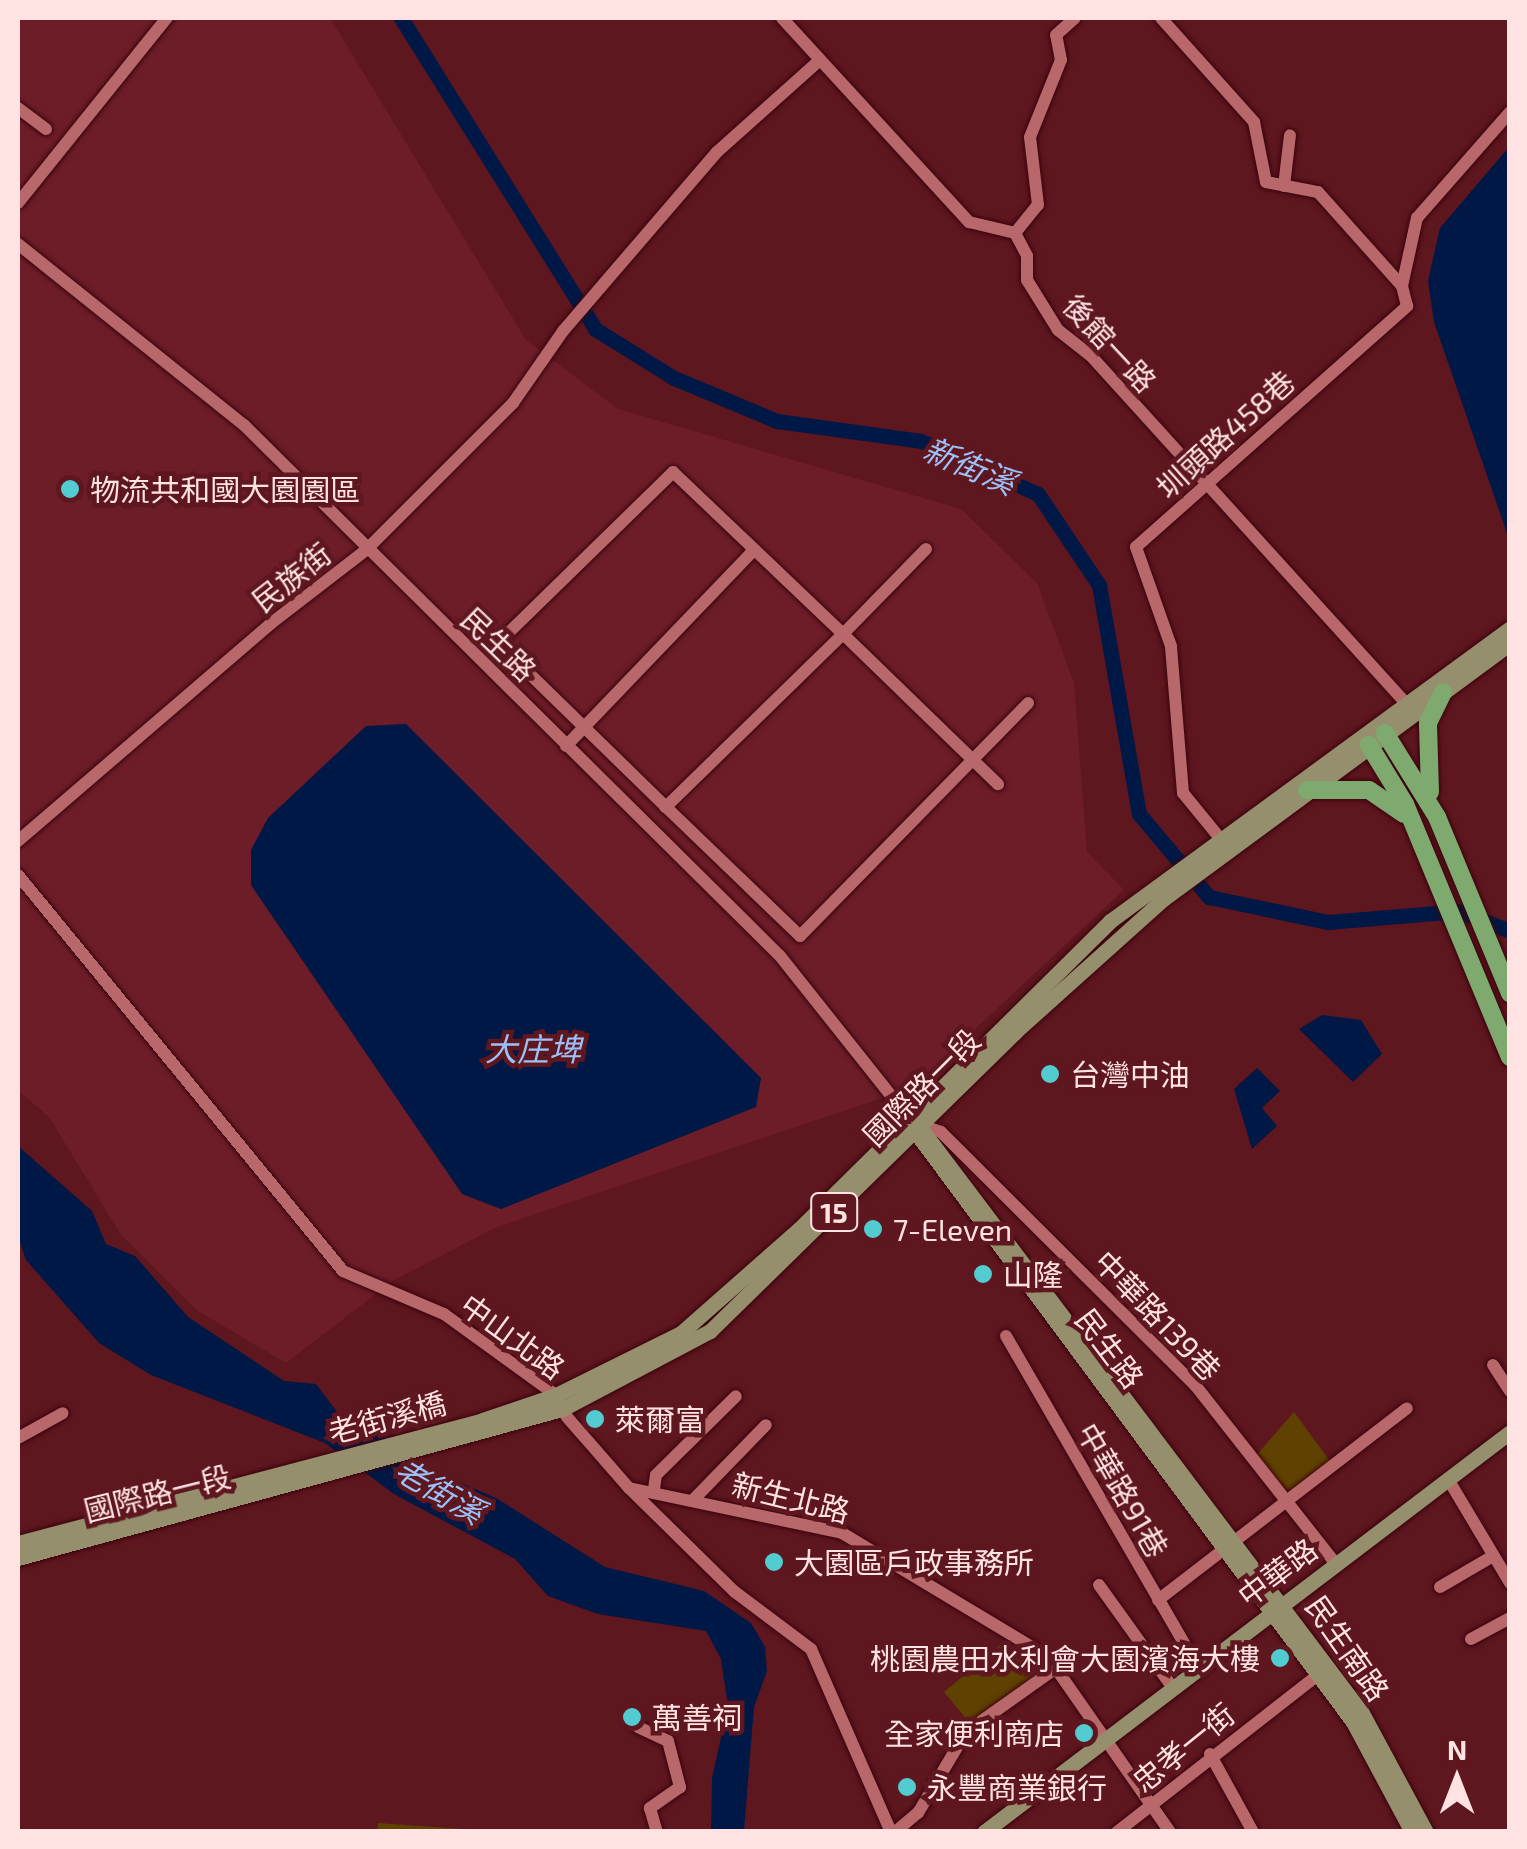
<!DOCTYPE html>
<html>
<head>
<meta charset="utf-8">
<style>
  body { margin:0 }
  #map { position:relative; width:1527px; height:1849px; overflow:hidden; background:#5e161f; font-family:"Exo 2","Noto Sans TC",sans-serif }
  div>[style] { position:absolute }
  [style*='--x'] { left:calc(var(--x)*1px); top:calc(var(--y)*1px); width:calc(var(--w)*1px); rotate:calc(var(--a)*1deg) }
  .built>* { inset:0; background:#6d1d28 }
  .green>* { inset:0; background:#5f4102 }
  .water>* { inset:0; background:#001846 }
  .river>* { height:15px; margin:-7.5px; padding:0 7.5px; transform-origin:7.5px; border-radius:7.5px; background:#001846 }
  .roads { filter:drop-shadow(0 0 2px #3a040c) drop-shadow(0 0 2px #3a040c) }
  .minor>* { height:12px; margin:-6px; padding:0 6px; transform-origin:6px; border-radius:6px; background:#b8676a }
  .major>* { height:15px; margin:-7.5px; padding:0 7.5px; transform-origin:7.5px; border-radius:7.5px; background:#958f6d }
  .highway>* { height:18px; margin:-9px; padding:0 9px; transform-origin:9px; border-radius:9px; background:#7eaa6f }
  .dots>* { width:28px; height:28px; translate:-50% -50%; box-sizing:border-box; border:5px solid #5e161f; border-radius:50% }
  span { translate:-50% -50%; white-space:nowrap; text-align:center; line-height:1.15; -webkit-text-stroke:9px #5e161f; paint-order:stroke }
  .shield-label span { padding:2px 8px; background:#5e161f; border:2px solid; border-radius:8px; -webkit-text-stroke-width:0 }
  .shield-label { font-size:28px; color:#ffe3e3; font-weight:700 }
  .street-label { font-size:30px; color:#ffe3e3 }
  .poi-label { font-size:30px; color:#ffe3e3 }
  .left { translate:0 -50%; text-align:left }
  .right { translate:-100% -50%; text-align:right }
  .water-label { font-size:32px; color:#9cc1f8; font-style:italic }
  .frame { position:absolute; inset:0; border:20px solid #ffe3e3; pointer-events:none }
  .north { position:absolute; left:1407px; top:1729px; width:100px; height:100px; -webkit-text-stroke:8px #5e161f; paint-order:stroke; rotate:0deg; font-size:28px; font-weight:700; line-height:40px; text-align:center; color:#ffe3e3 }
  .north::after { content:''; display:block; margin:auto; width:35px; height:45px; background:#ffe3e3; clip-path:polygon(50% 0,100% 100%,50% 72%,0 100%) }
</style>
</head>
<body>
<div id="map">
  <div class="built">
    <div style="clip-path:polygon(18px 18px,330px 18px,526px 340px,618px 409px,961px 509px,1037px 583px,1074px 683px,1087px 852px,1124px 890px,912px 1088px,497px 1227px,394px 1280px,286px 1363px,198px 1311px,121px 1235px,49px 1117px,18px 1091px)"></div>
  </div>
  <div class="green">
    <div style="clip-path:polygon(1294px 1412px,1332px 1464px,1284px 1501px,1252px 1460px)"></div>
    <div style="clip-path:polygon(1000px 1645px,1040px 1661px,1045px 1671px,973px 1727px,944px 1692px)"></div>
    <div style="clip-path:polygon(378px 1823px,491px 1831px,377px 1831px)"></div>
  </div>
  <div class="water">
    <div style="clip-path:polygon(1509px 147px,1509px 539px,1434px 322px,1428px 281px,1440px 228px)"></div>
    <div style="clip-path:polygon(406px 724px,761px 1078px,756px 1107px,501px 1209px,462px 1194px,251px 885px,251px 850px,268px 818px,366px 726px)"></div>
    <div style="clip-path:polygon(1322px 1015px,1361px 1020px,1382px 1054px,1353px 1082px,1299px 1029px)"></div>
    <div style="clip-path:polygon(1257px 1068px,1280px 1091px,1262px 1108px,1277px 1126px,1252px 1149px,1234px 1089px)"></div>
    <div style="clip-path:polygon(18px 1146px,92px 1211px,106px 1244px,135px 1256px,188px 1317px,284px 1381px,316px 1384px,337px 1412px,367px 1424px,427px 1468px,496px 1498px,605px 1567px,704px 1591px,751px 1623px,765px 1647px,767px 1671px,754px 1707px,744px 1831px,711px 1831px,712px 1778px,728px 1706px,721px 1659px,706px 1631px,598px 1614px,548px 1596px,515px 1559px,394px 1494px,325px 1443px,151px 1375px,99px 1343px,26px 1260px,18px 1237px)"></div>
  </div>
  <div class="river">
    <div style="--x:401;--y:18;--w:367;--a:58"></div>
    <div style="--x:595;--y:329;--w:93;--a:31.8"></div>
    <div style="--x:674;--y:378;--w:112;--a:22.7"></div>
    <div style="--x:777;--y:421;--w:145;--a:7.9"></div>
    <div style="--x:921;--y:441;--w:128;--a:24.4"></div>
    <div style="--x:1038;--y:494;--w:110;--a:56.2"></div>
    <div style="--x:1099;--y:585;--w:232;--a:80.1"></div>
    <div style="--x:1139;--y:814;--w:109;--a:49.9"></div>
    <div style="--x:1209;--y:897;--w:122;--a:11.9"></div>
    <div style="--x:1328;--y:922;--w:130;--a:-4.8"></div>
    <div style="--x:1458;--y:911;--w:56;--a:21"></div>
  </div>
  <div class="roads">
    <div class="minor">
      <div style="--x:782;--y:18;--w:277;--a:47.5"></div>
      <div style="--x:969;--y:222;--w:47;--a:13.4"></div>
      <div style="--x:1015;--y:233;--w:26;--a:62"></div>
      <div style="--x:1027;--y:256;--w:24;--a:90"></div>
      <div style="--x:1027;--y:280;--w:59;--a:58.2"></div>
      <div style="--x:1058;--y:330;--w:42;--a:38.2"></div>
      <div style="--x:1091;--y:356;--w:476;--a:47.8"></div>
      <div style="--x:1161;--y:18;--w:140;--a:48.2"></div>
      <div style="--x:1254;--y:122;--w:61;--a:78.7"></div>
      <div style="--x:1266;--y:182;--w:53;--a:10.9"></div>
      <div style="--x:1318;--y:192;--w:126;--a:48.2"></div>
      <div style="--x:18;--y:108;--w:35;--a:37"></div>
      <div style="--x:1284;--y:186;--w:51;--a:-83.3"></div>
      <div style="--x:18;--y:203;--w:238;--a:-51.2"></div>
      <div style="--x:1015;--y:233;--w:36;--a:-51"></div>
      <div style="--x:1038;--y:205;--w:68;--a:-96.7"></div>
      <div style="--x:1030;--y:137;--w:83;--a:-68.1"></div>
      <div style="--x:1061;--y:60;--w:25;--a:-101"></div>
      <div style="--x:1056;--y:35;--w:25;--a:-42"></div>
      <div style="--x:18;--y:244;--w:290;--a:38.7"></div>
      <div style="--x:244;--y:425;--w:754;--a:44.73"></div>
      <div style="--x:780;--y:956;--w:207;--a:51.5"></div>
      <div style="--x:673;--y:472;--w:235;--a:43.6"></div>
      <div style="--x:843;--y:634;--w:248;--a:135.7"></div>
      <div style="--x:666;--y:807;--w:235;--a:-135.7"></div>
      <div style="--x:498;--y:643;--w:245;--a:-44.3"></div>
      <div style="--x:926;--y:549;--w:119;--a:134.3"></div>
      <div style="--x:843;--y:634;--w:216;--a:44.1"></div>
      <div style="--x:566;--y:746;--w:270;--a:-46.2"></div>
      <div style="--x:666;--y:807;--w:186;--a:43.9"></div>
      <div style="--x:800;--y:936;--w:326;--a:-45.6"></div>
      <div style="--x:1219;--y:837;--w:57;--a:-129.3"></div>
      <div style="--x:1183;--y:793;--w:147;--a:-94.7"></div>
      <div style="--x:1171;--y:646;--w:105;--a:-109.5"></div>
      <div style="--x:1136;--y:547;--w:363;--a:-41.6"></div>
      <div style="--x:1407;--y:306;--w:21;--a:-104"></div>
      <div style="--x:1402;--y:286;--w:70;--a:-77.6"></div>
      <div style="--x:1417;--y:218;--w:141;--a:-48.7"></div>
      <div style="--x:18;--y:841;--w:333;--a:-40.7"></div>
      <div style="--x:270;--y:624;--w:121;--a:-37.6"></div>
      <div style="--x:366;--y:550;--w:208;--a:-45"></div>
      <div style="--x:513;--y:403;--w:88;--a:-55.2"></div>
      <div style="--x:563;--y:331;--w:236;--a:-49.3"></div>
      <div style="--x:717;--y:152;--w:138;--a:-41.8"></div>
      <div style="--x:18;--y:875;--w:512;--a:50.62"></div>
      <div style="--x:343;--y:1271;--w:110;--a:23.1"></div>
      <div style="--x:444;--y:1314;--w:138;--a:35.9"></div>
      <div style="--x:556;--y:1395;--w:25;--a:63"></div>
      <div style="--x:567;--y:1417;--w:94;--a:48.9"></div>
      <div style="--x:629;--y:1488;--w:148;--a:44.5"></div>
      <div style="--x:735;--y:1592;--w:95;--a:36.9"></div>
      <div style="--x:811;--y:1649;--w:200;--a:66.4"></div>
      <div style="--x:923;--y:1126;--w:19;--a:18"></div>
      <div style="--x:941;--y:1132;--w:359;--a:44.9"></div>
      <div style="--x:1195;--y:1385;--w:226;--a:51.8"></div>
      <div style="--x:1006;--y:1336;--w:383;--a:59.9"></div>
      <div style="--x:1493;--y:1365;--w:31;--a:57"></div>
      <div style="--x:18;--y:1438;--w:51;--a:-29.1"></div>
      <div style="--x:1448;--y:1479;--w:121;--a:59.2"></div>
      <div style="--x:629;--y:1488;--w:218;--a:11.9"></div>
      <div style="--x:842;--y:1533;--w:240;--a:31"></div>
      <div style="--x:1048;--y:1657;--w:213;--a:55.1"></div>
      <div style="--x:654;--y:1489;--w:14;--a:-82"></div>
      <div style="--x:656;--y:1475;--w:112;--a:-44.6"></div>
      <div style="--x:694;--y:1499;--w:103;--a:-45.8"></div>
      <div style="--x:1099;--y:1585;--w:127;--a:54.3"></div>
      <div style="--x:1440;--y:1587;--w:61;--a:-30.3"></div>
      <div style="--x:1158;--y:1600;--w:314;--a:-37.6"></div>
      <div style="--x:1471;--y:1639;--w:44;--a:-28.3"></div>
      <div style="--x:638;--y:1727;--w:33;--a:25"></div>
      <div style="--x:668;--y:1741;--w:48;--a:75.4"></div>
      <div style="--x:680;--y:1787;--w:37;--a:145"></div>
      <div style="--x:650;--y:1808;--w:25;--a:74"></div>
      <div style="--x:1210;--y:1754;--w:89;--a:61.1"></div>
      <div style="--x:895;--y:1832;--w:30;--a:-40"></div>
      <div style="--x:918;--y:1813;--w:94;--a:-59.3"></div>
      <div style="--x:966;--y:1732;--w:110;--a:-35.4"></div>
      <div style="--x:1117;--y:1832;--w:263;--a:-38"></div>
    </div>
    <div class="major">
      <div style="--x:916;--y:1122;--w:740;--a:52.96"></div>
      <div style="--x:1362;--y:1713;--w:135;--a:61.7"></div>
      <div style="--x:911;--y:1126;--w:742;--a:53.44"></div>
      <div style="--x:1353;--y:1722;--w:125;--a:61.8"></div>
      <div style="--x:18;--y:1543;--w:480;--a:-14.8"></div>
      <div style="--x:482;--y:1420;--w:78;--a:-18.7"></div>
      <div style="--x:556;--y:1395;--w:140;--a:-26.4"></div>
      <div style="--x:681;--y:1333;--w:157;--a:-41.4"></div>
      <div style="--x:799;--y:1229;--w:438;--a:-44.7"></div>
      <div style="--x:1110;--y:921;--w:496;--a:-36.2"></div>
      <div style="--x:18;--y:1558;--w:564;--a:-15.32"></div>
      <div style="--x:562;--y:1409;--w:167;--a:-27.8"></div>
      <div style="--x:710;--y:1331;--w:427;--a:-44.4"></div>
      <div style="--x:1015;--y:1032;--w:198;--a:-41.9"></div>
      <div style="--x:1162;--y:900;--w:433;--a:-36.4"></div>
      <div style="--x:984;--y:1832;--w:661;--a:-37.25"></div>
    </div>
    <div class="highway">
      <div style="--x:1385;--y:733;--w:99;--a:58.2"></div>
      <div style="--x:1437;--y:817;--w:191;--a:67.5"></div>
      <div style="--x:1369;--y:745;--w:69;--a:58.6"></div>
      <div style="--x:1405;--y:804;--w:274;--a:67.5"></div>
      <div style="--x:1307;--y:790;--w:62;--a:0"></div>
      <div style="--x:1369;--y:790;--w:42;--a:34.4"></div>
      <div style="--x:1430;--y:792;--w:69;--a:-91.7"></div>
      <div style="--x:1428;--y:723;--w:34;--a:-64"></div>
    </div>
  </div>
  <div class="dots">
    <div style="left:70px;top:489px;background:#52ccd0"></div>
    <div style="left:1050px;top:1074px;background:#52ccd0"></div>
    <div style="left:873px;top:1229px;background:#52ccd0"></div>
    <div style="left:983px;top:1274px;background:#52ccd0"></div>
    <div style="left:595px;top:1419px;background:#52ccd0"></div>
    <div style="left:774px;top:1562px;background:#52ccd0"></div>
    <div style="left:1280px;top:1658px;background:#52ccd0"></div>
    <div style="left:632px;top:1717px;background:#52ccd0"></div>
    <div style="left:1084px;top:1733px;background:#52ccd0"></div>
    <div style="left:907px;top:1787px;background:#52ccd0"></div>
  </div>
  <div class="shield-label">
    <span style="left:834px;top:1212px">15</span>
  </div>
  <div class="street-label">
    <span style="left:1110px;top:343px;rotate:47deg">後館一路</span>
    <span style="left:1225px;top:434px;rotate:-42deg">圳頭路458巷</span>
    <span style="left:291px;top:577px;rotate:-38deg">民族街</span>
    <span style="left:499px;top:644px;rotate:44deg">民生路</span>
    <span style="left:921px;top:1087px;rotate:-45deg">國際路一段</span>
    <span style="left:1158px;top:1315px;rotate:46deg">中華路139巷</span>
    <span style="left:513px;top:1336px;rotate:36deg">中山北路</span>
    <span style="left:1110px;top:1348px;rotate:53deg">民生路</span>
    <span style="left:387px;top:1417px;rotate:-15deg">老街溪橋</span>
    <span style="left:1123px;top:1490px;rotate:60deg">中華路91巷</span>
    <span style="left:157px;top:1493px;rotate:-14deg">國際路一段</span>
    <span style="left:791px;top:1497px;rotate:14deg">新生北路</span>
    <span style="left:1277px;top:1572px;rotate:-37deg">中華路</span>
    <span style="left:1348px;top:1648px;rotate:55deg">民生南路</span>
    <span style="left:1183px;top:1747px;rotate:-39deg">忠孝一街</span>
  </div>
  <div class="poi-label">
    <span class="left" style="left:90px;top:489px">物流共和國大園園區</span>
    <span class="left" style="left:1070px;top:1074px">台灣中油</span>
    <span class="left" style="left:893px;top:1229px">7-Eleven</span>
    <span class="left" style="left:1003px;top:1274px">山隆</span>
    <span class="left" style="left:615px;top:1419px">萊爾富</span>
    <span class="left" style="left:794px;top:1562px">大園區戶政事務所</span>
    <span class="right" style="left:1260px;top:1658px">桃園農田水利會大園濱海大樓</span>
    <span class="left" style="left:652px;top:1717px">萬善祠</span>
    <span class="right" style="left:1064px;top:1733px">全家便利商店</span>
    <span class="left" style="left:927px;top:1787px">永豐商業銀行</span>
  </div>
  <div class="water-label">
    <span style="left:970px;top:465px;rotate:23deg">新街溪</span>
    <span style="left:533px;top:1048px">大庄埤</span>
    <span style="left:440px;top:1490px;rotate:30deg">老街溪</span>
  </div>
  <div class="frame"></div>
  <div class="north">N</div>
</div>
</body>
</html>
